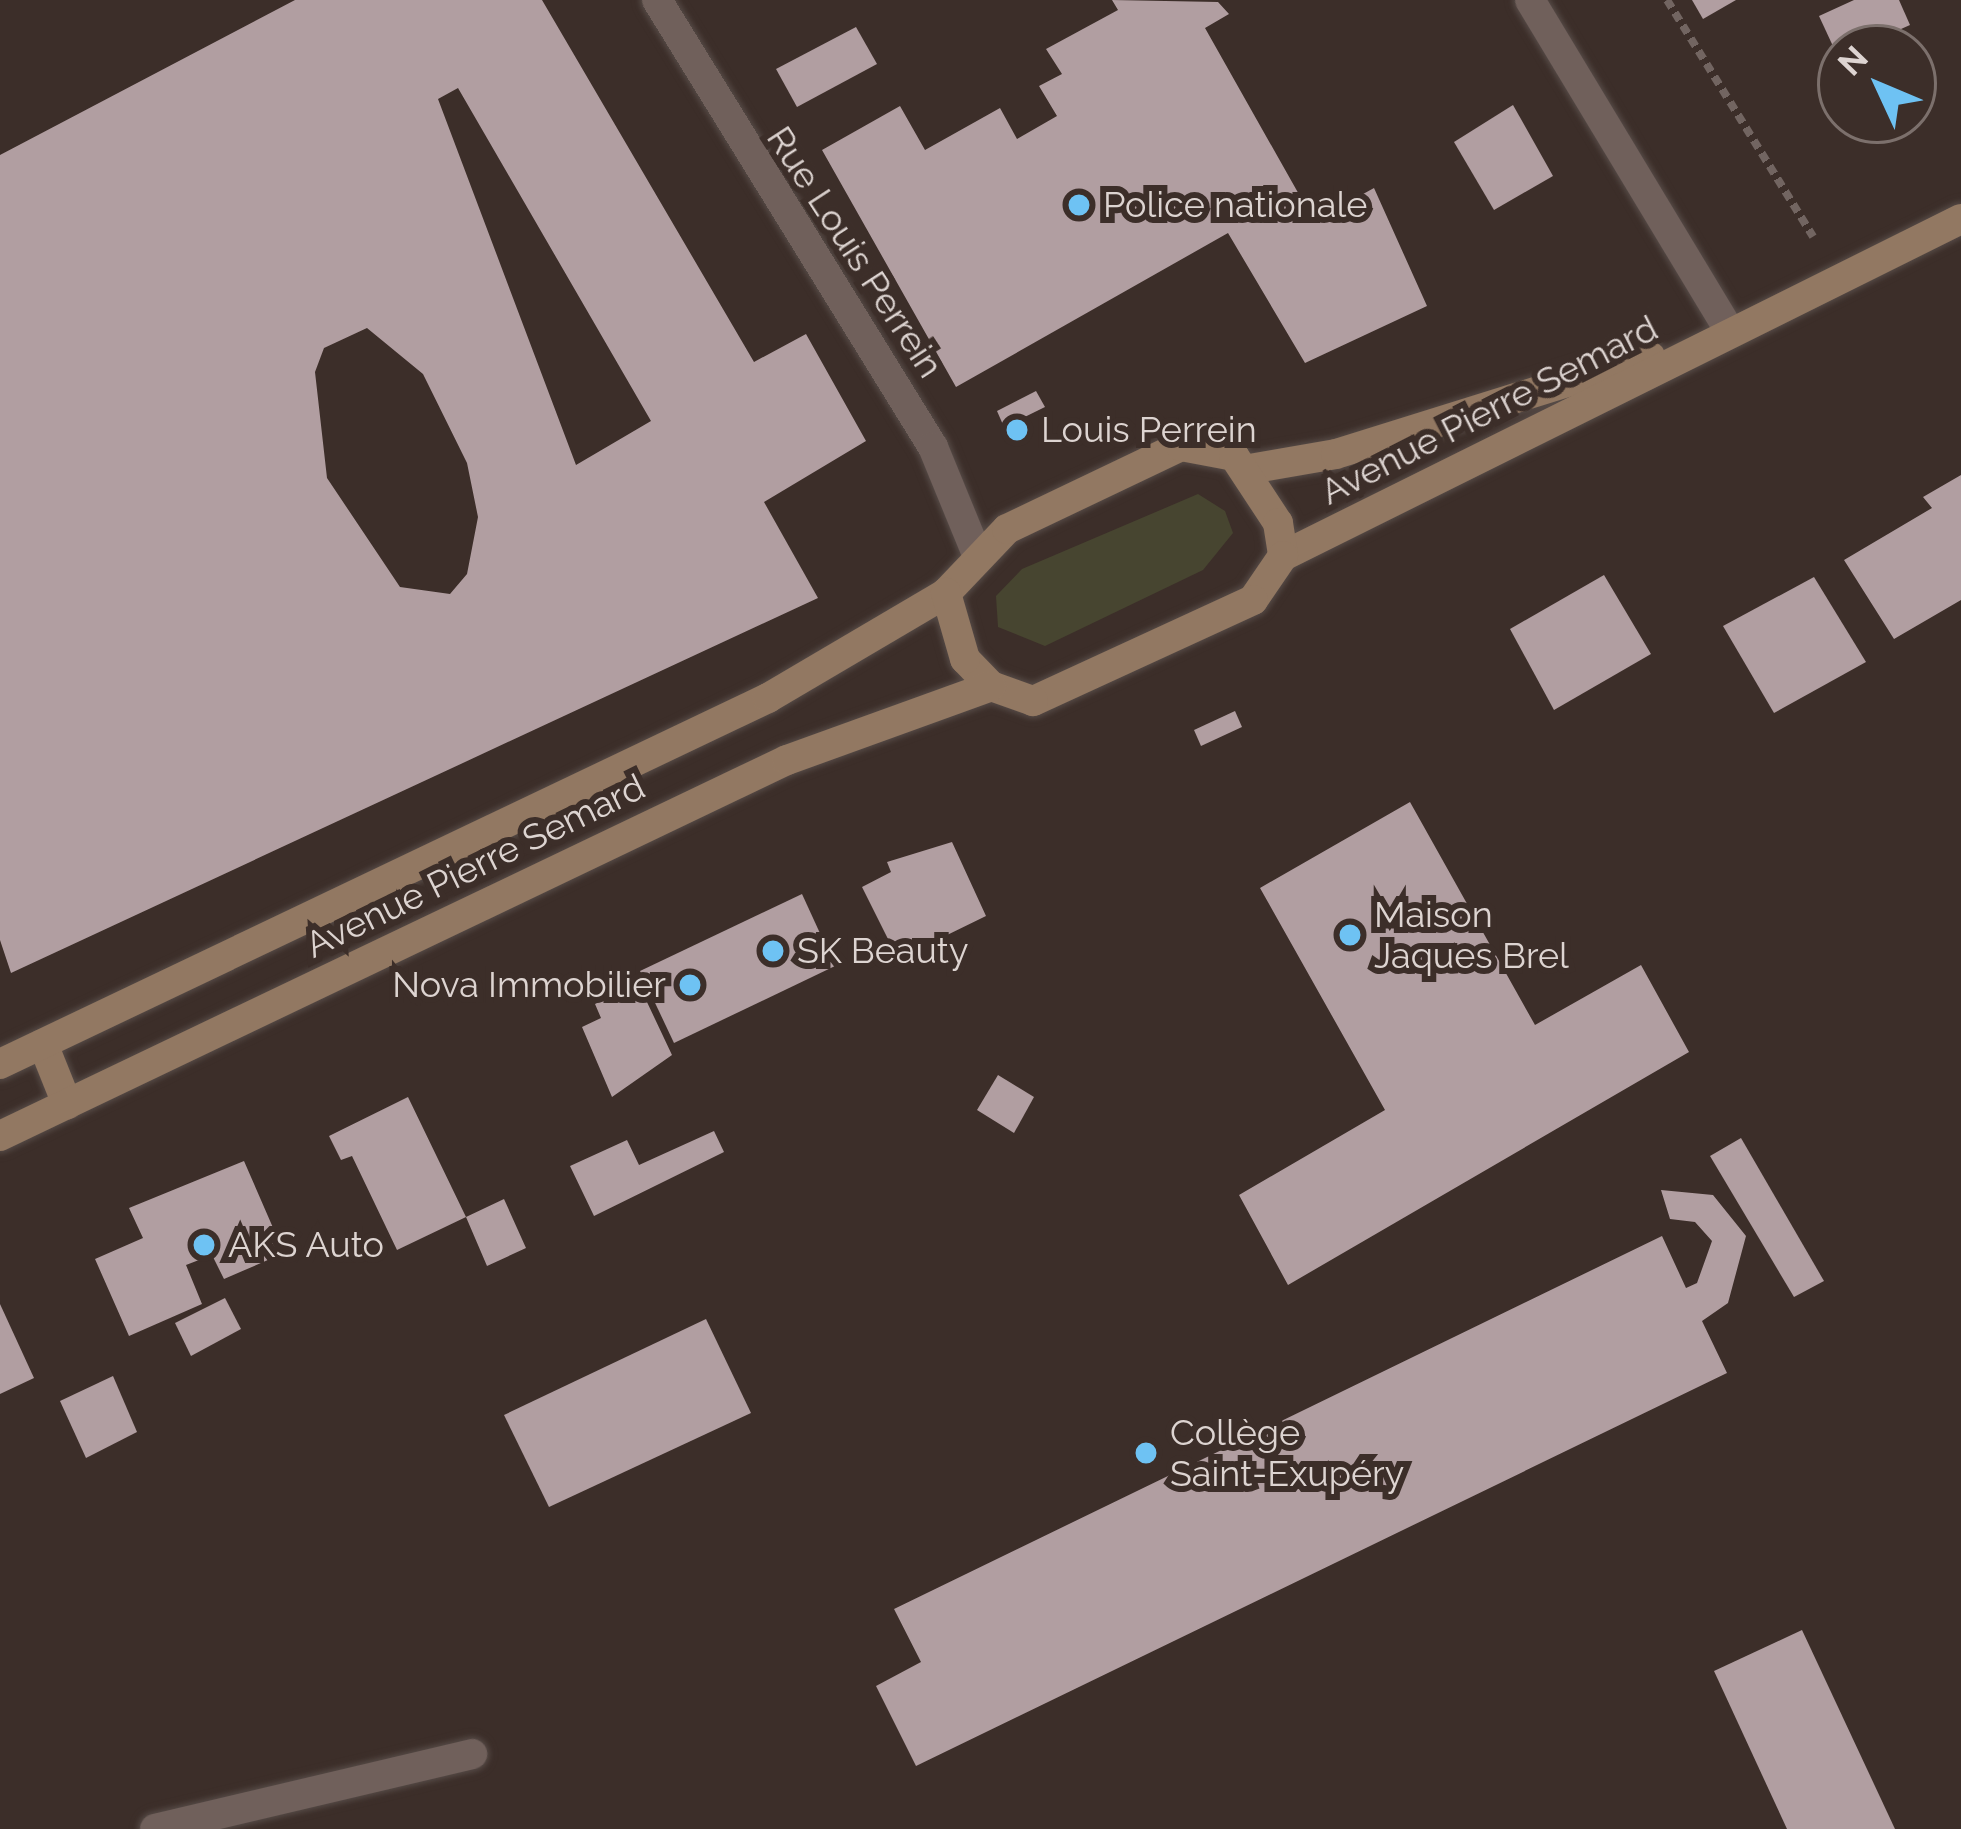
<!DOCTYPE html>
<html>
<head>
<meta charset="utf-8">
<style>
  body { margin:0 }
  #map { position:relative; width:1961px; height:1829px; overflow:hidden; background:#3c2e29; font-family:Raleway,sans-serif }
  div>[style] { position:absolute }
  [style*='--x'] { left:calc(var(--x)*1px); top:calc(var(--y)*1px); width:calc(var(--w)*1px); rotate:calc(var(--a)*1deg) }
  .green>* { inset:0; background:#474530 }
  .building>* { inset:0; background:#b19ea1 }
  .path>* { height:8px; margin-top:-4px; transform-origin:0; background:repeating-linear-gradient(90deg,#726561 0 9px,transparent 0 15px) }
  .roads { filter:drop-shadow(0 0 3px #564b47) drop-shadow(0 0 3px #564b47) }
  .lane>* { height:30px; margin:-15px; padding:0 15px; transform-origin:15px; border-radius:15px; background:#70605b }
  .street>* { height:30px; margin:-15px; padding:0 15px; transform-origin:15px; border-radius:15px; background:#70605b }
  .secondary>* { height:30px; margin:-15px; padding:0 15px; transform-origin:15px; border-radius:15px; background:#927862 }
  .dots>* { width:33px; height:33px; translate:-50% -50%; box-sizing:border-box; border:6px solid #3c2e29; border-radius:50% }
  span { translate:-50% -50%; white-space:nowrap; text-align:center; line-height:1.15; -webkit-text-stroke:12px #3c2e29; paint-order:stroke }
  .poi-label { font-size:36px; color:#ddd4d1 }
  .left { translate:0 -50%; text-align:left }
  .right { translate:-100% -50%; text-align:right }
  .street-label { font-size:36px; color:#ddd4d1 }
  .north { position:absolute; left:1817px; top:24px; width:120px; height:120px; box-sizing:border-box; background:#3c2e29; border:3px solid #7c706c; border-radius:50%; rotate:314deg; font-size:33px; font-weight:700; line-height:48px; text-align:center; color:#ddd4d1 }
  .north::after { content:''; display:block; margin:auto; width:42px; height:54px; background:#6ec2f3; clip-path:polygon(50% 0,100% 100%,50% 72%,0 100%) }
</style>
</head>
<body>
<div id="map">
  <div class="green">
    <div style="clip-path:polygon(1198px 494px,1225px 511px,1233px 533px,1203px 570px,1045px 646px,998px 627px,996px 596px,1022px 569px)"></div>
  </div>
  <div class="building">
    <div style="clip-path:polygon(evenodd,295px 0,542px 0,754px 362px,806px 334px,866px 441px,764px 502px,818px 598px,11px 973px,0 940px,0 155px,295px 0,458px 88px,651px 421px,576px 465px,438px 99px,458px 88px,295px 0,367px 328px,423px 374px,467px 463px,478px 517px,467px 574px,450px 594px,400px 587px,327px 478px,315px 372px,324px 348px,367px 328px)"></div>
    <div style="clip-path:polygon(1112px 0,1218px 2px,1229px 14px,1205px 28px,1314px 221px,1374px 188px,1427px 306px,1305px 363px,1228px 233px,956px 387px,822px 150px,900px 106px,925px 150px,1000px 108px,1017px 139px,1057px 116px,1039px 86px,1062px 74px,1046px 49px,1118px 10px)"></div>
    <div style="clip-path:polygon(1692px 0,1736px 0,1703px 19px)"></div>
    <div style="clip-path:polygon(1854px 0,1899px 0,1910px 25px,1838px 57px,1819px 16px)"></div>
    <div style="clip-path:polygon(856px 27px,877px 64px,797px 107px,776px 69px)"></div>
    <div style="clip-path:polygon(1513px 105px,1553px 176px,1494px 210px,1454px 142px)"></div>
    <div style="clip-path:polygon(1036px 391px,1045px 407px,1004px 427px,997px 411px)"></div>
    <div style="clip-path:polygon(1961px 475px,1961px 600px,1894px 639px,1844px 560px,1932px 508px,1923px 497px)"></div>
    <div style="clip-path:polygon(1604px 575px,1651px 654px,1554px 710px,1510px 629px)"></div>
    <div style="clip-path:polygon(1814px 577px,1866px 662px,1774px 713px,1723px 626px)"></div>
    <div style="clip-path:polygon(1235px 711px,1242px 727px,1201px 746px,1194px 730px)"></div>
    <div style="clip-path:polygon(1410px 802px,1535px 1025px,1641px 965px,1689px 1052px,1288px 1285px,1239px 1195px,1385px 1110px,1260px 888px)"></div>
    <div style="clip-path:polygon(952px 842px,986px 916px,898px 959px,862px 887px,891px 872px,887px 862px)"></div>
    <div style="clip-path:polygon(802px 894px,835px 966px,674px 1043px,640px 971px)"></div>
    <div style="clip-path:polygon(638px 983px,672px 1055px,612px 1097px,582px 1027px,601px 1018px,595px 1004px)"></div>
    <div style="clip-path:polygon(998px 1075px,1034px 1097px,1014px 1133px,977px 1110px)"></div>
    <div style="clip-path:polygon(408px 1097px,466px 1217px,504px 1199px,526px 1248px,487px 1266px,466px 1217px,397px 1250px,352px 1156px,341px 1160px,329px 1136px)"></div>
    <div style="clip-path:polygon(714px 1131px,724px 1152px,594px 1216px,570px 1166px,627px 1140px,639px 1165px)"></div>
    <div style="clip-path:polygon(1741px 1138px,1824px 1281px,1794px 1297px,1710px 1156px)"></div>
    <div style="clip-path:polygon(244px 1161px,284px 1253px,224px 1279px,212px 1255px,186px 1265px,202px 1304px,129px 1336px,95px 1259px,143px 1238px,129px 1208px)"></div>
    <div style="clip-path:polygon(1661px 1190px,1713px 1195px,1746px 1236px,1728px 1303px,1702px 1321px,1727px 1373px,916px 1766px,876px 1686px,921px 1662px,894px 1609px,1662px 1236px,1686px 1288px,1697px 1283px,1712px 1241px,1695px 1222px,1670px 1219px)"></div>
    <div style="clip-path:polygon(225px 1298px,241px 1329px,191px 1356px,175px 1323px)"></div>
    <div style="clip-path:polygon(0 1304px,34px 1378px,0 1394px)"></div>
    <div style="clip-path:polygon(706px 1319px,751px 1413px,549px 1507px,504px 1415px)"></div>
    <div style="clip-path:polygon(113px 1376px,137px 1432px,86px 1458px,60px 1401px)"></div>
    <div style="clip-path:polygon(1802px 1630px,1895px 1829px,1787px 1829px,1714px 1671px)"></div>
  </div>
  <div class="path">
    <div style="--x:1667;--y:0;--w:278;--a:58.3"></div>
  </div>
  <div class="roads">
    <div class="lane">
      <div style="--x:155;--y:1829;--w:326;--a:-13.3"></div>
    </div>
    <div class="street">
      <div style="--x:657;--y:0;--w:525;--a:58.31"></div>
      <div style="--x:933;--y:447;--w:113;--a:67.7"></div>
      <div style="--x:1530;--y:0;--w:387;--a:58.9"></div>
    </div>
    <div class="secondary">
      <div style="--x:1250;--y:469;--w:87;--a:-9.9"></div>
      <div style="--x:1336;--y:454;--w:329;--a:-17.3"></div>
      <div style="--x:1283;--y:556;--w:757;--a:-26.43"></div>
      <div style="--x:43;--y:1044;--w:65;--a:68.2"></div>
      <div style="--x:0;--y:1064;--w:851;--a:-25.48"></div>
      <div style="--x:768;--y:698;--w:207;--a:-30.5"></div>
      <div style="--x:946;--y:593;--w:88;--a:-46.4"></div>
      <div style="--x:1007;--y:529;--w:193;--a:-25.5"></div>
      <div style="--x:1181;--y:446;--w:54;--a:10.7"></div>
      <div style="--x:1234;--y:456;--w:80;--a:56.7"></div>
      <div style="--x:1278;--y:523;--w:33;--a:81"></div>
      <div style="--x:1283;--y:556;--w:53;--a:124.3"></div>
      <div style="--x:1253;--y:600;--w:242;--a:155.3"></div>
      <div style="--x:1033;--y:701;--w:45;--a:-160.3"></div>
      <div style="--x:991;--y:686;--w:37;--a:-134"></div>
      <div style="--x:965;--y:659;--w:69;--a:-106.1"></div>
      <div style="--x:0;--y:1136;--w:872;--a:-25.54"></div>
      <div style="--x:787;--y:760;--w:217;--a:-19.9"></div>
    </div>
  </div>
  <div class="dots">
    <div style="left:1079px;top:205px;background:#6ec2f3"></div>
    <div style="left:1017px;top:430px;background:#6ec2f3"></div>
    <div style="left:1350px;top:935px;background:#6ec2f3"></div>
    <div style="left:773px;top:951px;background:#6ec2f3"></div>
    <div style="left:690px;top:985px;background:#6ec2f3"></div>
    <div style="left:204px;top:1245px;background:#6ec2f3"></div>
    <div style="left:1146px;top:1453px;background:#6ec2f3"></div>
  </div>
  <div class="poi-label">
    <span class="left" style="left:1103px;top:205px">Police nationale</span>
    <span class="left" style="left:1041px;top:430px">Louis Perrein</span>
    <span class="left" style="left:1374px;top:935px">Maison<br>Jaques Brel</span>
    <span class="left" style="left:797px;top:951px">SK Beauty</span>
    <span class="right" style="left:666px;top:985px">Nova Immobilier</span>
    <span class="left" style="left:228px;top:1245px">AKS Auto</span>
    <span class="left" style="left:1170px;top:1453px">Collège<br>Saint-Exupéry</span>
  </div>
  <div class="street-label">
    <span style="left:855px;top:252px;rotate:57deg">Rue Louis Perrein</span>
    <span style="left:1489px;top:410px;rotate:-27deg">Avenue Pierre Semard</span>
    <span style="left:475px;top:866px;rotate:-26deg">Avenue Pierre Semard</span>
  </div>
  <div class="north">N</div>
</div>
</body>
</html>
